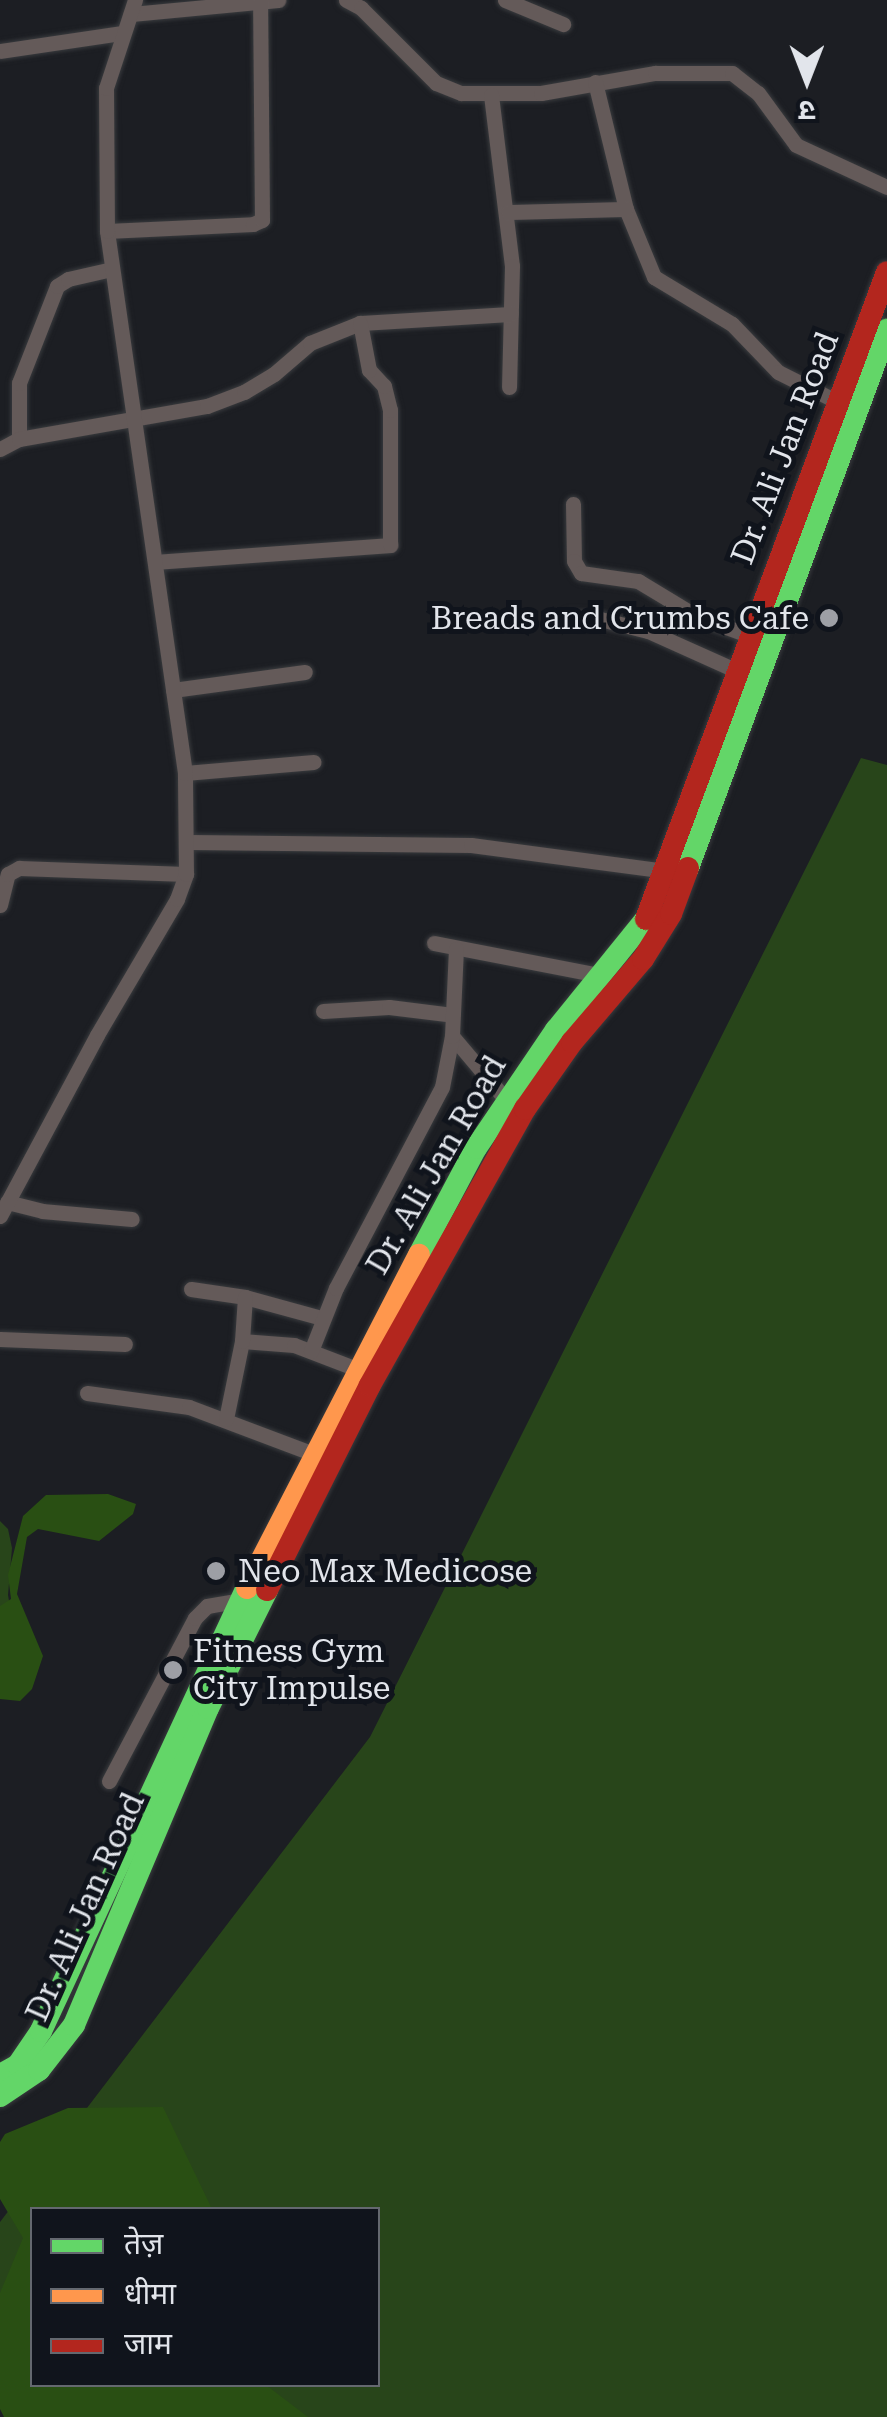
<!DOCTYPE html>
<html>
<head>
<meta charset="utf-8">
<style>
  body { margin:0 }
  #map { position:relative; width:887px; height:2417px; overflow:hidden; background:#1c1e23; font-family:"Roboto Serif","Noto Sans Devanagari",serif }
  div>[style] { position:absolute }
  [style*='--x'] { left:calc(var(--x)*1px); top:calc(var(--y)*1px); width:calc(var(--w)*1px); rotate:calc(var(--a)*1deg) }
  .green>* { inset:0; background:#28451a }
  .forest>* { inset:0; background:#294f13 }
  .roads { filter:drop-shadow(0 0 2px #393b3e) drop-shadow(0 0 2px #393b3e) }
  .street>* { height:15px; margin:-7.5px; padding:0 7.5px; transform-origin:7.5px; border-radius:7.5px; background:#645a59 }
  .fast>* { height:22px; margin:-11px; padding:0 11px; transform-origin:11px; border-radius:11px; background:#63d668 }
  .slow>* { height:22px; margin:-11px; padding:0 11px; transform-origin:11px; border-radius:11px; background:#ff974d }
  .jam>* { height:22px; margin:-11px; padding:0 11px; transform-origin:11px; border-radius:11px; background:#b3261e }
  .dots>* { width:28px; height:28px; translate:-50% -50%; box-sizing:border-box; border:5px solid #10141c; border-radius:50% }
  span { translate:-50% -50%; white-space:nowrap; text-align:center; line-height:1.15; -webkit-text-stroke:10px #10141c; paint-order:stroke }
  .street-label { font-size:32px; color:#e2e5eb }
  .poi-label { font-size:32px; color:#e2e5eb }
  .right { translate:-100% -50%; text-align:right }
  .left { translate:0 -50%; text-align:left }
  .legend { position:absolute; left:30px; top:2207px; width:350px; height:180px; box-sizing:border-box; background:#10141c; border:2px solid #64686f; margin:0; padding:12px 18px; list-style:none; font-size:30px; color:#e2e5eb }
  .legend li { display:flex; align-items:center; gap:20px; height:50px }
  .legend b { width:50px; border:2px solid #64686f }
  .north { position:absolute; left:757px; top:30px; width:100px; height:100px; -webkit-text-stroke:8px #10141c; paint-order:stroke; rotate:180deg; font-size:28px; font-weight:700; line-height:40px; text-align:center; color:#e2e5eb }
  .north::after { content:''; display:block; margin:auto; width:35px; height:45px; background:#e2e5eb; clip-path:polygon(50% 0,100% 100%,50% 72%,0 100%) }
</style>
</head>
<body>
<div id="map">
  <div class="green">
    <div style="clip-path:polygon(evenodd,861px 758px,887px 765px,887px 2417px,10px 2417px,0 2319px,0 2222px,370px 1737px,861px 758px,32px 2210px,378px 2210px,378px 2384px,32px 2384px,32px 2210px)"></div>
    <div style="clip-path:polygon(0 1521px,8px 1529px,12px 1548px,8px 1595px,12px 1618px,0 1652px)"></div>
  </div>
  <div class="forest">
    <div style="clip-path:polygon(108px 1494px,136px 1504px,133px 1514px,99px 1541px,38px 1529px,27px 1537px,17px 1594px,43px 1656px,32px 1689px,20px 1701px,0 1699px,0 1606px,11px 1599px,8px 1575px,23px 1516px,46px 1495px)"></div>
    <div style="clip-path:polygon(163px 2107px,212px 2209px,32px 2210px,32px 2384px,266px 2385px,308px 2417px,4px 2417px,0 2409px,0 2293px,23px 2238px,0 2199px,0 2142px,5px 2134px,68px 2108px)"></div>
  </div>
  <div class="roads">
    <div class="street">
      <div style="--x:346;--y:0;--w:17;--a:28"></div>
      <div style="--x:361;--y:8;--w:106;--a:45"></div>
      <div style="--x:436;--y:83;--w:27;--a:22"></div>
      <div style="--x:461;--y:93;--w:80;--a:0"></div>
      <div style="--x:541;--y:93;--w:116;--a:-10"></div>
      <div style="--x:655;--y:73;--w:77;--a:0"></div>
      <div style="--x:732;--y:73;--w:33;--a:38"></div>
      <div style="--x:758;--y:93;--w:64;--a:53.8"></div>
      <div style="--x:796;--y:145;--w:100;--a:24.8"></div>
      <div style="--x:505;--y:0;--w:63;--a:22.5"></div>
      <div style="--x:131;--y:14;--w:148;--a:-5.4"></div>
      <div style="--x:0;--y:51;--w:123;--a:-8.4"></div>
      <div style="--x:595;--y:82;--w:131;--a:76.3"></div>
      <div style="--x:626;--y:209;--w:74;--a:67.6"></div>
      <div style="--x:654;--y:277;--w:91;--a:31.1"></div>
      <div style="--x:732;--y:324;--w:66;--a:46.2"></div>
      <div style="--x:778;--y:372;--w:74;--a:26.6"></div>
      <div style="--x:491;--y:95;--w:172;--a:83"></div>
      <div style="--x:512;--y:266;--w:121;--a:91.4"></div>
      <div style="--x:508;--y:212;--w:118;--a:-1.5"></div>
      <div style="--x:107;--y:231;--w:146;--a:-2.7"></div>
      <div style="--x:253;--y:224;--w:10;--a:-24"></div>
      <div style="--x:262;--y:220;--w:219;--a:-90.5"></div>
      <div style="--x:19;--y:439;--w:56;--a:-90"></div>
      <div style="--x:19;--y:383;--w:104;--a:-68.6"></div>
      <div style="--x:57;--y:286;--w:13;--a:-32"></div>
      <div style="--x:68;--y:279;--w:45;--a:-12.8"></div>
      <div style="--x:0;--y:449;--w:21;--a:-28"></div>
      <div style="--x:19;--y:439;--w:191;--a:-10"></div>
      <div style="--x:207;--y:406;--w:40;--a:-21"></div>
      <div style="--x:244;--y:392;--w:35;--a:-31"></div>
      <div style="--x:274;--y:374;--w:48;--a:-40.7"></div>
      <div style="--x:310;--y:343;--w:54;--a:-21.8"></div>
      <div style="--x:360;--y:323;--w:151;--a:-3.4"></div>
      <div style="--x:573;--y:504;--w:57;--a:89"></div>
      <div style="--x:574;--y:561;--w:14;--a:60"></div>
      <div style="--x:581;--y:573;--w:58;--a:8"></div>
      <div style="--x:638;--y:581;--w:68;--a:31.1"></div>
      <div style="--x:696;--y:616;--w:55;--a:20.1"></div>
      <div style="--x:155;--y:562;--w:236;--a:-4.1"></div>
      <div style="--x:390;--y:545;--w:135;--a:-90"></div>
      <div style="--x:390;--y:410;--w:25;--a:-104"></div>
      <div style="--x:384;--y:386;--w:22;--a:-133"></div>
      <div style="--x:369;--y:370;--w:48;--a:-100.8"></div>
      <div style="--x:569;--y:618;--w:31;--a:2"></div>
      <div style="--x:600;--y:619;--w:49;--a:14"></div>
      <div style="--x:648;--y:631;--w:95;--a:24.1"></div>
      <div style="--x:173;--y:690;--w:133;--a:-7.8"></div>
      <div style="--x:185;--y:773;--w:129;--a:-4.9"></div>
      <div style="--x:189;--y:842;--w:282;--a:0.6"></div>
      <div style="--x:471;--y:845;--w:196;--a:7.6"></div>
      <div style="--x:0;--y:905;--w:32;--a:-76"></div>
      <div style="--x:8;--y:874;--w:13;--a:-29"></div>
      <div style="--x:19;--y:868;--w:167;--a:2.1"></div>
      <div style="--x:434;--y:943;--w:173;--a:11"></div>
      <div style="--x:323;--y:1011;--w:66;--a:-3.5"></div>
      <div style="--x:389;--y:1007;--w:64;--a:7.1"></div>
      <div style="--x:452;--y:1036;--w:85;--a:49.8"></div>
      <div style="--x:7;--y:1202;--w:36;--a:14"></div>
      <div style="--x:42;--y:1211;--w:90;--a:5.1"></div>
      <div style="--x:0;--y:1216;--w:205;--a:-61.8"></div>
      <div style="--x:97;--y:1035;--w:158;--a:-59.5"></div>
      <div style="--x:177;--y:899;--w:27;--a:-70"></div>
      <div style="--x:186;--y:874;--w:101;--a:-90.6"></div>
      <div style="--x:185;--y:773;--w:548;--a:-98.19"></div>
      <div style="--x:107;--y:231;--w:143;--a:-90.4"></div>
      <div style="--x:106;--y:88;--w:93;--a:-71.8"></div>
      <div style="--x:191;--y:1289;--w:55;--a:8.4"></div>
      <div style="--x:245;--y:1297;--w:80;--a:15.3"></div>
      <div style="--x:0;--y:1339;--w:125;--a:2.3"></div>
      <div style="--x:242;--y:1341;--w:52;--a:4.4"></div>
      <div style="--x:294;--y:1345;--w:70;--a:21"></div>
      <div style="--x:311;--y:1351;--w:68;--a:-68.4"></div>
      <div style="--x:336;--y:1288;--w:227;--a:-62.2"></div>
      <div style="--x:442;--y:1087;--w:52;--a:-78.9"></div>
      <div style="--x:452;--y:1036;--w:87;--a:-87.4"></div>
      <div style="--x:87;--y:1393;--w:103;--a:7.8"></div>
      <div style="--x:189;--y:1407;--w:134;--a:20.6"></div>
      <div style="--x:226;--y:1419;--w:80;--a:-78.4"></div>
      <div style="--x:242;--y:1341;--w:44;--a:-86.1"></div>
      <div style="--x:109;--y:1781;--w:184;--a:-62.2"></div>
      <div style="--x:195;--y:1618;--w:17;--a:-45"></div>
      <div style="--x:207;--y:1606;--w:34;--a:-10"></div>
    </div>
    <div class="fast">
      <div style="--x:688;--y:868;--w:574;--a:-69.7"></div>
      <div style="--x:419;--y:1255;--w:121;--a:-62"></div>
      <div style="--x:476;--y:1148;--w:143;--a:-55.9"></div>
      <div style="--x:556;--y:1030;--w:143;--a:-51"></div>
      <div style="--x:0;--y:2075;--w:21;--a:-29"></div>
      <div style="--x:18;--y:2065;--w:41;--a:-55.9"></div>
      <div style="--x:41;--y:2031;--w:489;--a:-65.1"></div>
      <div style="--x:0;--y:2096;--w:47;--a:-33.7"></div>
      <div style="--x:39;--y:2070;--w:57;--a:-52.1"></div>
      <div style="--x:74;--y:2025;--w:344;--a:-67.1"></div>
      <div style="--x:208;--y:1708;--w:132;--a:-63.4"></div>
    </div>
    <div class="slow">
      <div style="--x:247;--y:1588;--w:375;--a:-62.7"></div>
    </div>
    <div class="jam">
      <div style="--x:646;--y:919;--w:690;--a:-69.57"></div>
      <div style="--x:267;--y:1590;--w:229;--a:-63.3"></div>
      <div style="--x:370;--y:1385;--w:317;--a:-60.7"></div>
      <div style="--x:525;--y:1109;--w:82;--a:-55"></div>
      <div style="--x:572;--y:1042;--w:109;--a:-49.5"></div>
      <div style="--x:643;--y:959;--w:53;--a:-58.1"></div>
      <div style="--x:671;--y:914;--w:49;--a:-69.7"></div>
    </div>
  </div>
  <div class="dots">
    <div style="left:829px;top:618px;background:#9d9fa5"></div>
    <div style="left:216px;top:1571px;background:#9d9fa5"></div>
    <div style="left:173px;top:1670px;background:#9d9fa5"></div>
  </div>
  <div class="street-label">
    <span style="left:785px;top:448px;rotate:-69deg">Dr. Ali Jan Road</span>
    <span style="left:436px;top:1165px;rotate:-60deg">Dr. Ali Jan Road</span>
    <span style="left:85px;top:1907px;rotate:-66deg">Dr. Ali Jan Road</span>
  </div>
  <div class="poi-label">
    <span class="right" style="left:809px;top:618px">Breads and Crumbs Cafe</span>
    <span class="left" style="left:238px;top:1571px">Neo Max Medicose</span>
    <span class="left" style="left:193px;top:1670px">Fitness Gym<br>City Impulse</span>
  </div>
  <ul class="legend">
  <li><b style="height:12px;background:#63d668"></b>तेज़</li>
  <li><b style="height:12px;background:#ff974d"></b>धीमा</li>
  <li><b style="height:12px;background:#b3261e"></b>जाम</li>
  </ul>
  <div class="north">उ</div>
</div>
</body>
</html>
